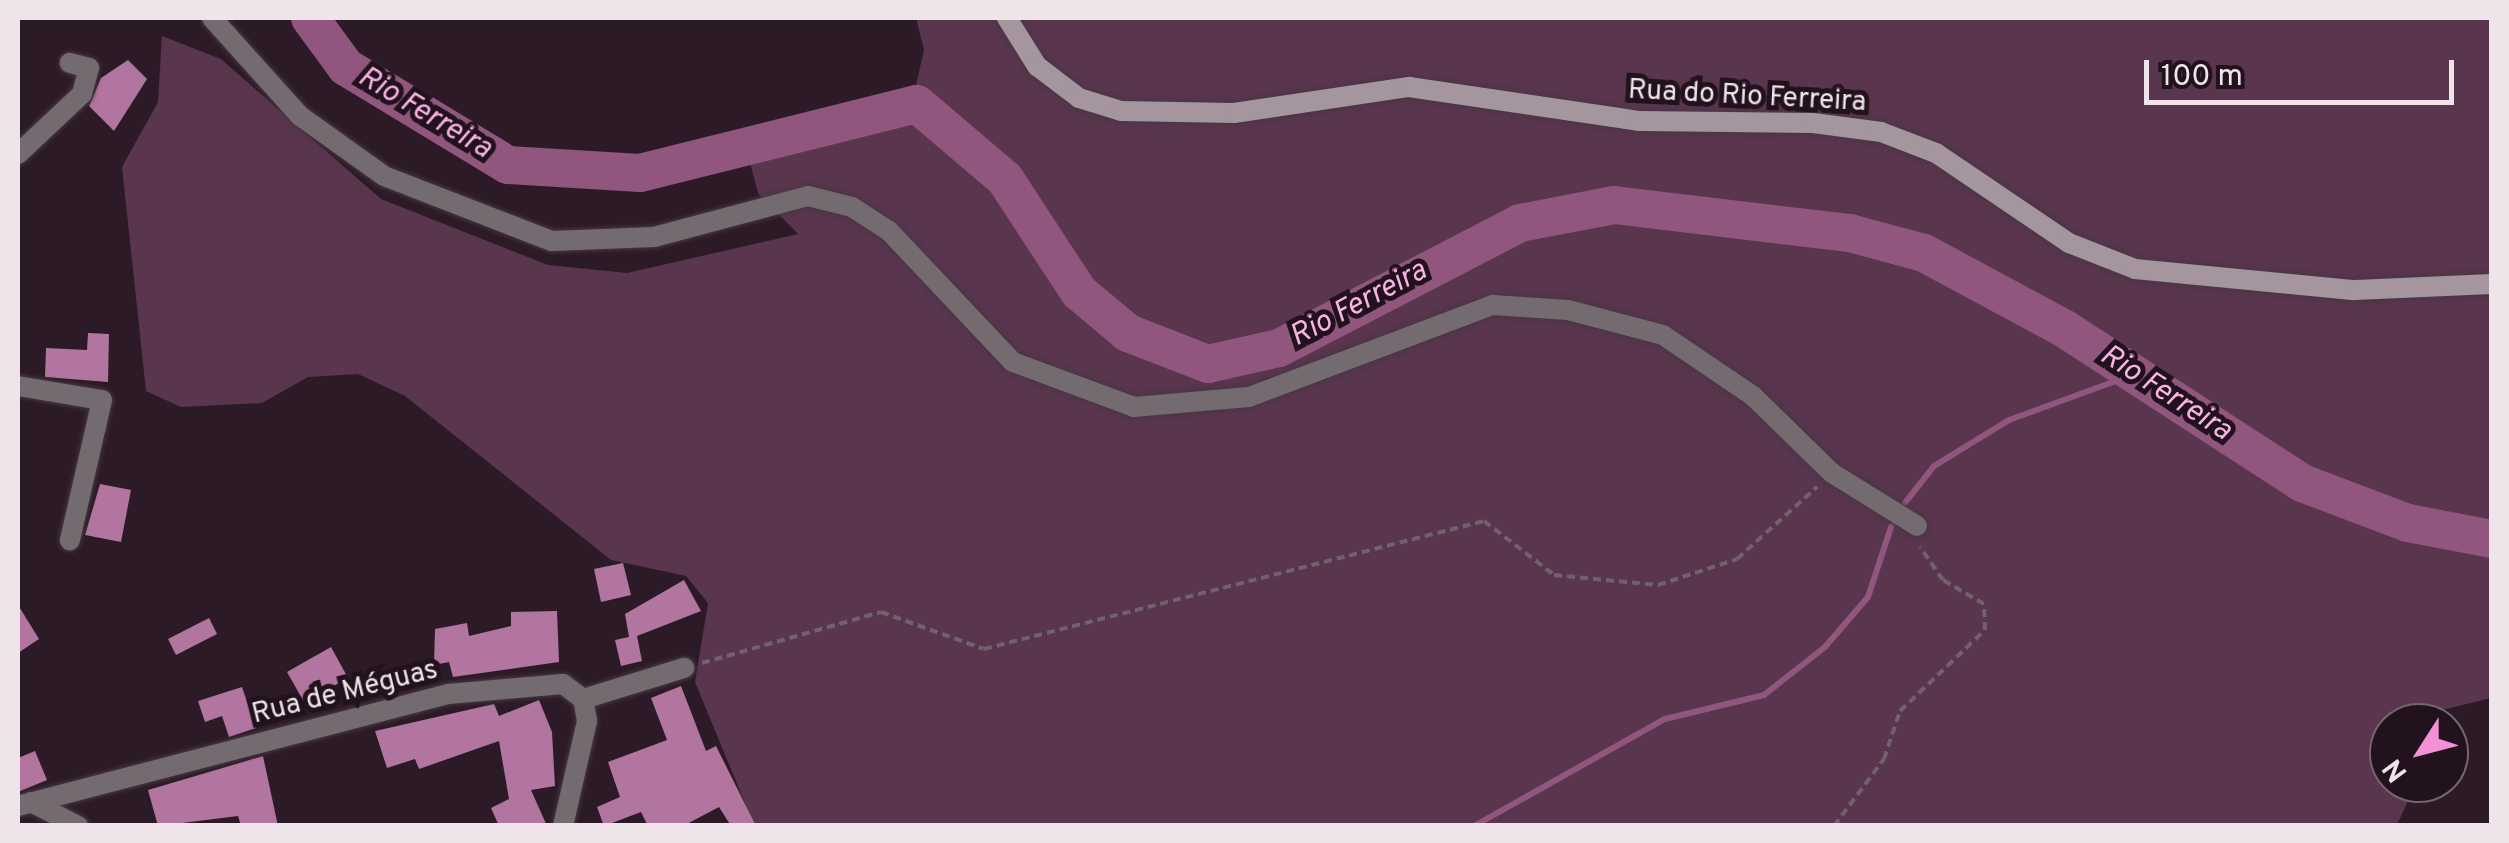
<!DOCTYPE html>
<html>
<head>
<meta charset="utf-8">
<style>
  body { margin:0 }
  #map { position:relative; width:2509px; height:843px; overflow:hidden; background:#2c1b26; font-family:Overpass,sans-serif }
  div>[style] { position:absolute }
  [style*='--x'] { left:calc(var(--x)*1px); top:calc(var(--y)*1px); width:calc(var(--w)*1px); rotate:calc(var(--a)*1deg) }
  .green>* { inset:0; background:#59354e }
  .stream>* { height:6px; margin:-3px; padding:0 3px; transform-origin:3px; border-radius:3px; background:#90567e }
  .river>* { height:38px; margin:-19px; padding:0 19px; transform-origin:19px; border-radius:19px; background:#90567e }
  .building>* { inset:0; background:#b2759f }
  .path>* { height:4px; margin-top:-2px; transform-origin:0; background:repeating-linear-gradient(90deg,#70616b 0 8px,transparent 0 13px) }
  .roads { filter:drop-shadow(0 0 2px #473742) drop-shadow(0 0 2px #473742) }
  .street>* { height:20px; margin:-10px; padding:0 10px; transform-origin:10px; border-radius:10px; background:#746b71 }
  .secondary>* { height:20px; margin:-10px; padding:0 10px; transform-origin:10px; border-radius:10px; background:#a4959f }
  span { translate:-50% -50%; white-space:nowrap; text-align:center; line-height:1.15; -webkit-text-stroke:10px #22121d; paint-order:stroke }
  .street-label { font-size:28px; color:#f0e4eb }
  .water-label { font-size:30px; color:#f8b3e2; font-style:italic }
  .frame { position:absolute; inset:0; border:20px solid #f0e4eb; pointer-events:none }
  .north { position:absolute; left:2369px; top:703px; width:100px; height:100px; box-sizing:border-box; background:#22121d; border:2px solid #74666f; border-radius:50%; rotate:234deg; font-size:28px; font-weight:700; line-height:40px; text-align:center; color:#f0e4eb }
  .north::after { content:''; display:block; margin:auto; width:35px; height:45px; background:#f391d6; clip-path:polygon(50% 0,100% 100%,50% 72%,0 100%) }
  .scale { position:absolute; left:2144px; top:60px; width:310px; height:45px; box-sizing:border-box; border:5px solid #f0e4eb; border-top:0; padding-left:12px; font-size:30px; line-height:35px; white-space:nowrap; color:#f0e4eb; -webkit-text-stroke:8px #22121d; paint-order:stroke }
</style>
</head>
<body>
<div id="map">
  <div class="green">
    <div style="clip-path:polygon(916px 18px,2491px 18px,2491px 698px,2389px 723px,2389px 783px,2416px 783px,2397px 825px,754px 825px,695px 682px,708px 603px,686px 576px,611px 560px,405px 396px,358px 374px,308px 377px,262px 403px,181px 407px,146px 391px,122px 167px,158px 102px,162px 36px,221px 59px,381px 199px,548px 265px,627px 273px,798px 234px,758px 193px,742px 132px,916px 85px,924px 50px)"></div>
  </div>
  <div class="stream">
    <div style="--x:1904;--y:504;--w:48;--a:-51.7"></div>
    <div style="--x:1934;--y:466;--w:88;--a:-31.5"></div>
    <div style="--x:2009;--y:420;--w:131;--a:-20.1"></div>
    <div style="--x:1474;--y:826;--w:219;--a:-29.3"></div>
    <div style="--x:1665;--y:719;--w:102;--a:-13.6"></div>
    <div style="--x:1764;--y:695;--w:78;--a:-38.2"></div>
    <div style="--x:1825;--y:647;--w:66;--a:-49.3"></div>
    <div style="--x:1868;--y:597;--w:74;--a:-71.8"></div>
  </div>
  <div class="river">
    <div style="--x:310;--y:18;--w:61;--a:53.7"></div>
    <div style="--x:346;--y:67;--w:189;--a:31.2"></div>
    <div style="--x:508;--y:165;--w:132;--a:3.5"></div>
    <div style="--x:640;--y:173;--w:285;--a:-14"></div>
    <div style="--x:917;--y:104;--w:116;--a:40.4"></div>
    <div style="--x:1005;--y:179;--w:135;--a:56.8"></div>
    <div style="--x:1079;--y:292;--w:64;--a:39.9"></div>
    <div style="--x:1128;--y:333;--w:86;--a:21.2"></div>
    <div style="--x:1208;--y:364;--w:73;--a:-12.7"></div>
    <div style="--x:1279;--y:348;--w:271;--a:-27.4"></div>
    <div style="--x:1520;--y:223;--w:96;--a:-10.8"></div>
    <div style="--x:1614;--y:205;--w:238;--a:6.8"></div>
    <div style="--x:1850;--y:233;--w:77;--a:15.1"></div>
    <div style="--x:1924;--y:253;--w:160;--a:28.3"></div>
    <div style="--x:2065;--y:329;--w:283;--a:33"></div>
    <div style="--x:2302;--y:483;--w:113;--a:20.7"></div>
    <div style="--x:2408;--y:523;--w:86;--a:10.8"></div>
  </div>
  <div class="building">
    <div style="clip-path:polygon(128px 60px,147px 79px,114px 131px,89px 106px,101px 78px)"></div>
    <div style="clip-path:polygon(88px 333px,109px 334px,108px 382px,45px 377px,46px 348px,87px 350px)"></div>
    <div style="clip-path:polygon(100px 484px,131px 490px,121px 542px,85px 535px)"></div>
    <div style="clip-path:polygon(623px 563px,631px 595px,601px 602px,594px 569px)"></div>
    <div style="clip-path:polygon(684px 580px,701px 611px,637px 636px,642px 661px,621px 666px,615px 640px,629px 637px,625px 614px)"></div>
    <div style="clip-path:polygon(18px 605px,39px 639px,18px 653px)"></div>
    <div style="clip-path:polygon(557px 611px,559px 662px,453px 677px,449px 662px,434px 665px,435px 629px,467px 623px,469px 636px,511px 626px,511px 612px)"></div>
    <div style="clip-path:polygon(209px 618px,217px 634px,176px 655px,168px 639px)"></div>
    <div style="clip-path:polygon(331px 647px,348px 678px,304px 702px,287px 672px)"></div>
    <div style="clip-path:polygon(681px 686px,706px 751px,716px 746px,756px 826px,731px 826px,719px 807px,683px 826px,648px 826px,641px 812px,604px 826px,597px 807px,620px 797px,608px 762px,667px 740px,651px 698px)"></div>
    <div style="clip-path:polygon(242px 687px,256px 728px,229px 737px,222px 716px,205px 722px,198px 701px)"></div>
    <div style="clip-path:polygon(539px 700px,552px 732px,555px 786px,531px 790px,547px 826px,499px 826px,491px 808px,509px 799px,499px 741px,419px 769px,415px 759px,387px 768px,375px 731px,494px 704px,499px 716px)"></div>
    <div style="clip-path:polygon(35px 751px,47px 780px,18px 792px,18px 758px)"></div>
    <div style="clip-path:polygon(263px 756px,278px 826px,241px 826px,238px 816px,158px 826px,148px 790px)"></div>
  </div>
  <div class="path">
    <div style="--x:702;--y:663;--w:186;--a:-15.9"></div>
    <div style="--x:881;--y:612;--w:109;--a:19.8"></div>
    <div style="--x:984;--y:649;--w:516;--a:-14.36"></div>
    <div style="--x:1484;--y:521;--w:88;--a:37.6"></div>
    <div style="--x:1554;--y:575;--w:104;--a:5.5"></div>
    <div style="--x:1658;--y:585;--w:83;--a:-18.2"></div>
    <div style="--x:1737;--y:559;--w:108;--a:-42"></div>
    <div style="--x:1834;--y:826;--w:84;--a:-53.3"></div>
    <div style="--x:1884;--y:759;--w:51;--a:-71.6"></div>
    <div style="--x:1900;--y:711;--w:117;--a:-43.6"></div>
    <div style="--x:1985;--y:630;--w:26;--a:-92"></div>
    <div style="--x:1984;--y:604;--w:48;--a:-149.7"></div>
    <div style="--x:1943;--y:580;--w:40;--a:-124.9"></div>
  </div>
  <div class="roads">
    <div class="street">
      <div style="--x:212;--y:18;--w:132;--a:48.1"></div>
      <div style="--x:300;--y:116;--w:103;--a:35.5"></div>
      <div style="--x:384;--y:176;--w:180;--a:21.2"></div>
      <div style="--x:552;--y:241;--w:102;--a:-2.2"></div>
      <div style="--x:654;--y:237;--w:159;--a:-14.9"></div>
      <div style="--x:808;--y:196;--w:45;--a:14"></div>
      <div style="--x:852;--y:207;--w:44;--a:33"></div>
      <div style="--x:889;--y:231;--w:180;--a:46.6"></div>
      <div style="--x:1013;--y:362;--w:129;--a:20.4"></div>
      <div style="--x:1134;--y:407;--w:115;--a:-5"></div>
      <div style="--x:1249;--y:397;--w:261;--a:-20.7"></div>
      <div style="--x:1493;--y:305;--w:75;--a:3.8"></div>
      <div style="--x:1568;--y:310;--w:98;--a:14.7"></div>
      <div style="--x:1663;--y:335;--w:109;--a:34.1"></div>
      <div style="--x:1753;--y:396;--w:110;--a:44.3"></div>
      <div style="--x:1832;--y:473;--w:100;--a:31.9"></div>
      <div style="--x:18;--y:154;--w:88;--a:-43.2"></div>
      <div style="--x:82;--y:94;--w:27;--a:-75"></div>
      <div style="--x:89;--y:68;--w:20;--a:-165"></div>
      <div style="--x:18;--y:386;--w:85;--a:9.5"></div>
      <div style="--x:102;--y:400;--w:144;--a:102.9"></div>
      <div style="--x:583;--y:699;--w:106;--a:-17.1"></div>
      <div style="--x:31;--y:802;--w:53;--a:27.1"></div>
      <div style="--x:18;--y:806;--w:444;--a:-14.6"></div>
      <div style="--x:448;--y:694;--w:115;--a:-5"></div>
      <div style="--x:563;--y:684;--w:25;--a:37"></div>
      <div style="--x:563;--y:826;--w:108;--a:-77.1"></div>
      <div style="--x:587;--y:721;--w:22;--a:-100"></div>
    </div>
    <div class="secondary">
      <div style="--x:1007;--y:18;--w:57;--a:58"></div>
      <div style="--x:1037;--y:66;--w:53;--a:37.3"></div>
      <div style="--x:1079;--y:98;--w:44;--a:17.2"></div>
      <div style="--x:1121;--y:111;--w:113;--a:1"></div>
      <div style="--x:1234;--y:113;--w:177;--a:-8.5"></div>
      <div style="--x:1409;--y:87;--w:233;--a:8.4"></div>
      <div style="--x:1640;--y:121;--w:173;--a:0.7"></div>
      <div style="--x:1813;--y:123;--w:69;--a:7.5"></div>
      <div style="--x:1881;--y:132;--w:59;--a:20.9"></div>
      <div style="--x:1936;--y:153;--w:161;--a:34.1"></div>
      <div style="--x:2069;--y:243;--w:71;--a:21.5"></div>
      <div style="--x:2135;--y:269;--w:221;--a:5.5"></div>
      <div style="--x:2355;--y:290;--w:137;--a:-2.5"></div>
    </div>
  </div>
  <div class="street-label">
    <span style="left:1747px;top:97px;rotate:3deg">Rua do Rio Ferreira</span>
    <span style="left:345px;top:693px;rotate:-14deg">Rua de Méguas</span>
  </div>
  <div class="water-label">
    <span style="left:424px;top:114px;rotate:31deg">Rio Ferreira</span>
    <span style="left:1359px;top:305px;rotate:-28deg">Rio Ferreira</span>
    <span style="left:2165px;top:394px;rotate:33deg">Rio Ferreira</span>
  </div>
  <div class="frame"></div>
  <div class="north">N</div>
  <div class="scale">100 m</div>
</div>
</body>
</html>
